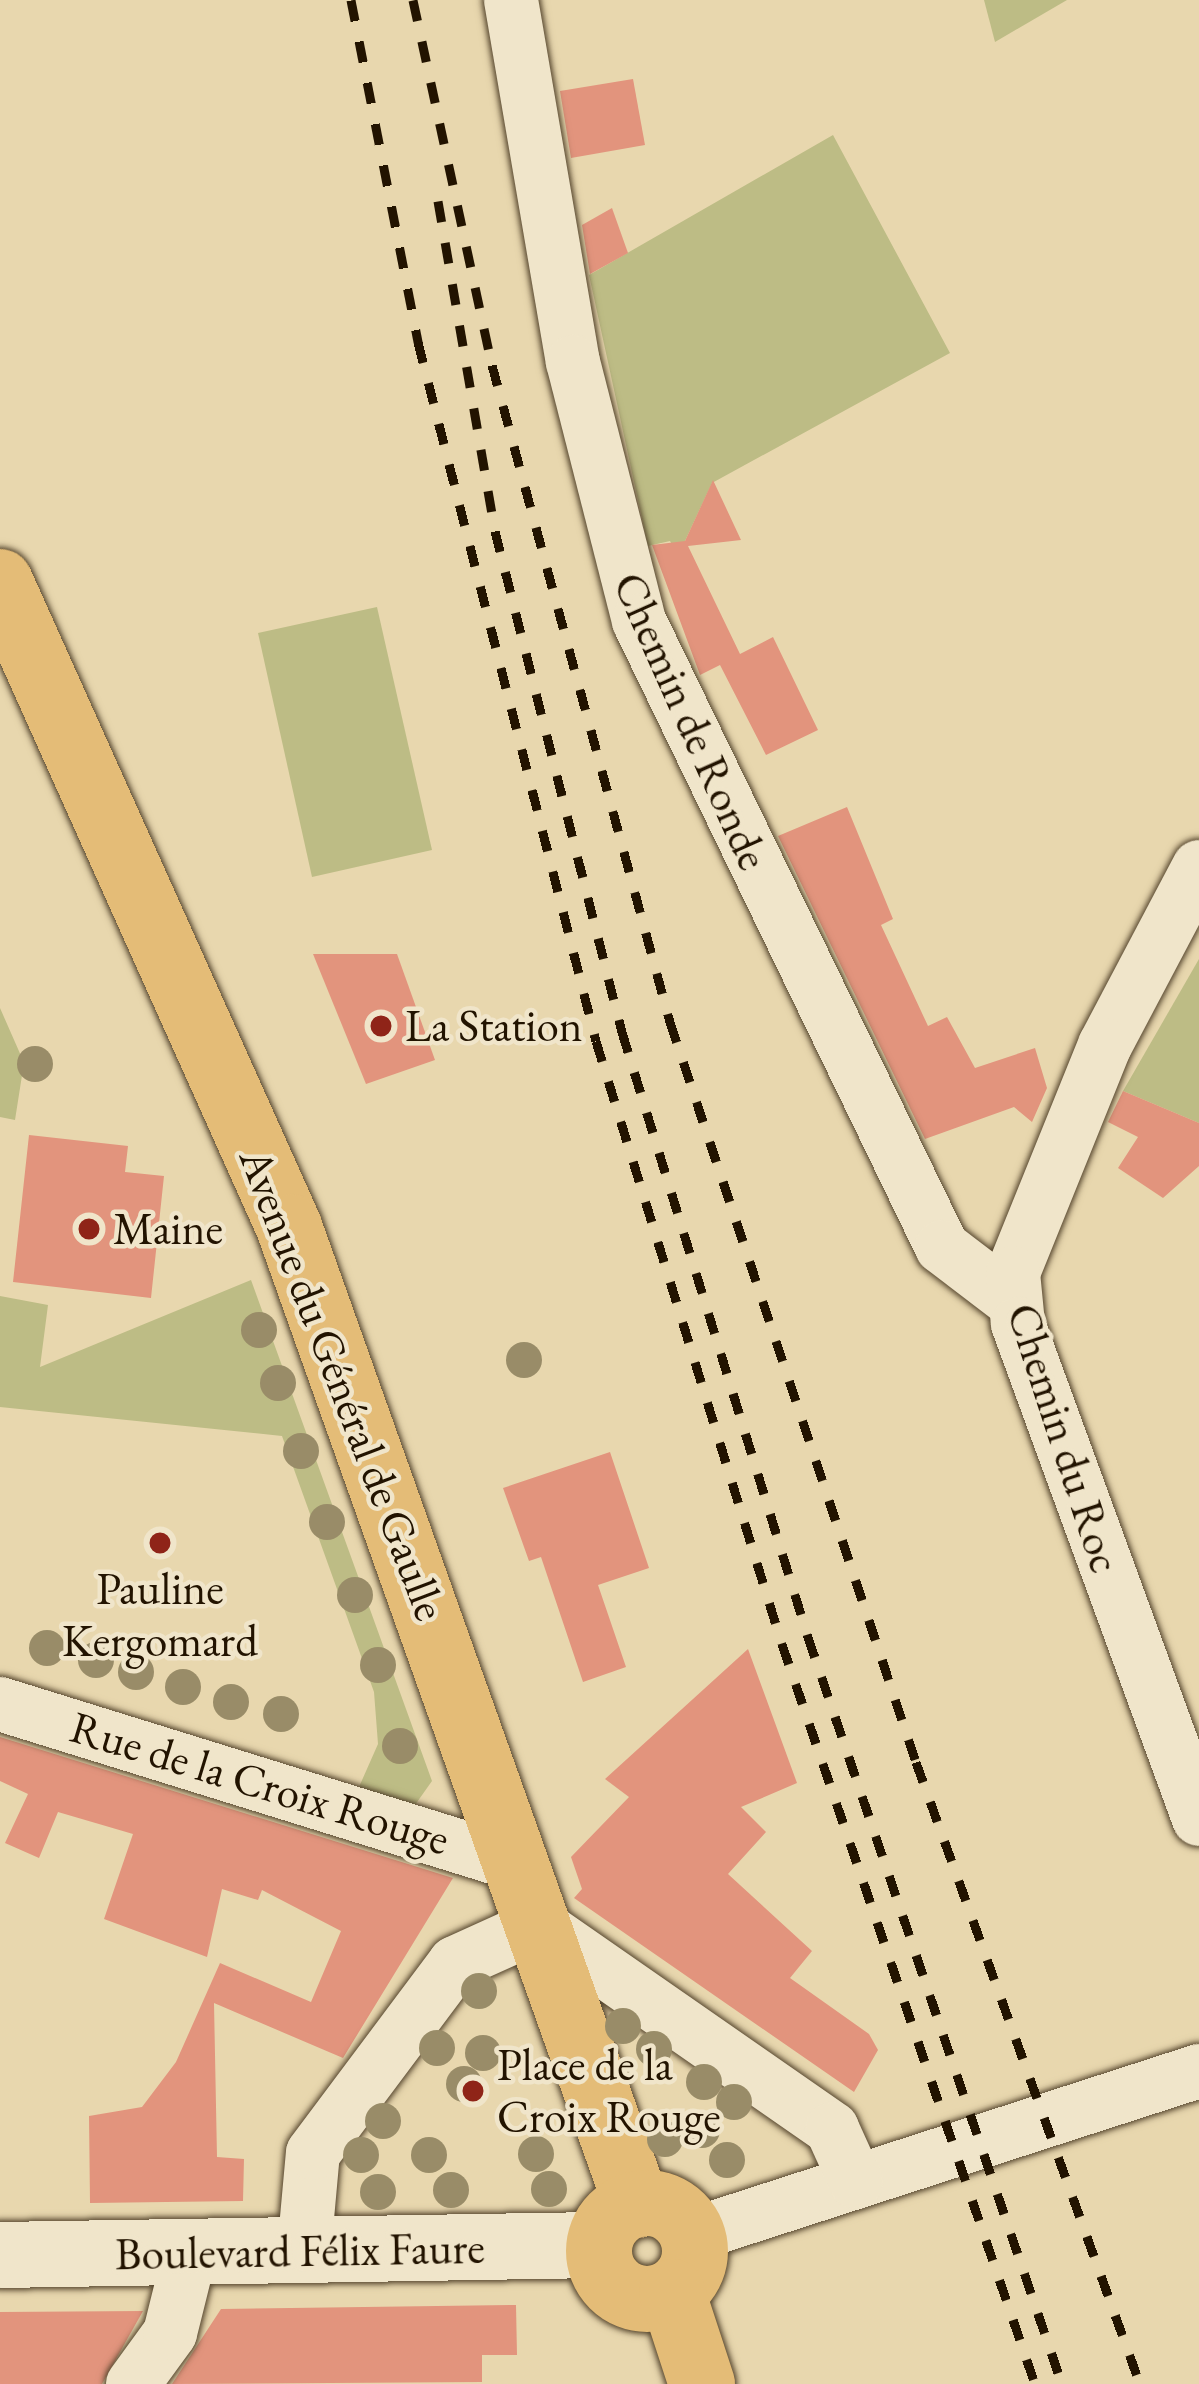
<!DOCTYPE html>
<html>
<head>
<meta charset="utf-8">
<style>
  body { margin:0 }
  #map { position:relative; width:1199px; height:2384px; overflow:hidden; background:#e8d7ae; font-family:"EB Garamond",serif }
  div>[style] { position:absolute }
  [style*='--x'] { left:calc(var(--x)*1px); top:calc(var(--y)*1px); width:calc(var(--w)*1px); rotate:calc(var(--a)*1deg) }
  .green>* { inset:0; background:#bdbc85 }
  .building>* { inset:0; background:#e2947d }
  .roads { filter:drop-shadow(0 0 3px #54442c) drop-shadow(0 0 3px #54442c) }
  .minor>* { height:54px; margin:-27px; padding:0 27px; transform-origin:27px; border-radius:27px; background:#f0e5ca }
  .secondary>* { height:66px; margin:-33px; padding:0 33px; transform-origin:33px; border-radius:33px; background:#f0e5ca }
  .primary>* { height:66px; margin:-33px; padding:0 33px; transform-origin:33px; border-radius:33px; background:#e4bc77 }
  .primary>.ring { margin:-33px; padding:0; box-sizing:content-box; background:none; border:66px solid #e4bc77; border-radius:50% }
  .rail>* { height:9px; margin-top:-4.5px; transform-origin:0; background:repeating-linear-gradient(90deg,#221300 0 21px,transparent 0 42px) }
  .trees>* { width:36px; height:36px; margin:-18px; border-radius:50%; background:#998c68 }
  .dots>* { width:33px; height:33px; translate:-50% -50%; box-sizing:border-box; border:6px solid #f0e5ca; border-radius:50% }
  span { translate:-50% -50%; white-space:nowrap; text-align:center; line-height:1.15; -webkit-text-stroke:9px #f0e5ca; paint-order:stroke }
  .street-label { font-size:45px; color:#221300 }
  .poi-label { font-size:45px; color:#221300 }
  .left { translate:0 -50%; text-align:left }
</style>
</head>
<body>
<div id="map">
  <div class="green">
    <div style="clip-path:polygon(984px 0,1067px 0,995px 42px)"></div>
    <div style="clip-path:polygon(833px 135px,950px 353px,712px 483px,678px 556px,670px 541px,648px 546px,589px 275px)"></div>
    <div style="clip-path:polygon(377px 607px,432px 850px,312px 877px,258px 633px)"></div>
    <div style="clip-path:polygon(1199px 959px,1199px 1123px,1123px 1091px)"></div>
    <div style="clip-path:polygon(0 1008px,22px 1058px,40px 1052px,48px 1070px,23px 1069px,15px 1120px,0 1117px)"></div>
    <div style="clip-path:polygon(251px 1280px,432px 1781px,415px 1805px,359px 1787px,378px 1744px,374px 1692px,282px 1436px,0 1407px,0 1296px,48px 1305px,40px 1367px)"></div>
  </div>
  <div class="building">
    <div style="clip-path:polygon(633px 79px,645px 145px,571px 158px,560px 91px)"></div>
    <div style="clip-path:polygon(612px 208px,628px 253px,590px 274px,582px 225px)"></div>
    <div style="clip-path:polygon(713px 480px,741px 540px,688px 546px,740px 654px,773px 637px,818px 730px,766px 755px,720px 665px,700px 675px,652px 545px,685px 541px)"></div>
    <div style="clip-path:polygon(847px 807px,893px 919px,881px 925px,928px 1026px,947px 1017px,975px 1068px,1035px 1048px,1047px 1088px,1032px 1122px,1014px 1107px,925px 1139px,778px 836px)"></div>
    <div style="clip-path:polygon(313px 954px,397px 954px,435px 1060px,366px 1084px)"></div>
    <div style="clip-path:polygon(1123px 1091px,1199px 1123px,1199px 1166px,1163px 1198px,1118px 1168px,1138px 1137px,1108px 1122px)"></div>
    <div style="clip-path:polygon(29px 1135px,128px 1146px,125px 1172px,164px 1176px,151px 1298px,13px 1282px)"></div>
    <div style="clip-path:polygon(610px 1452px,649px 1568px,598px 1585px,626px 1667px,583px 1682px,541px 1557px,529px 1561px,503px 1488px)"></div>
    <div style="clip-path:polygon(748px 1649px,797px 1783px,741px 1807px,766px 1832px,728px 1874px,812px 1951px,790px 1978px,869px 2034px,878px 2050px,854px 2092px,574px 1898px,582px 1889px,571px 1857px,629px 1797px,605px 1779px)"></div>
    <div style="clip-path:polygon(0 1737px,453px 1878px,343px 2058px,214px 2003px,217px 2157px,244px 2159px,243px 2201px,90px 2203px,89px 2116px,142px 2107px,176px 2062px,220px 1963px,311px 2002px,341px 1931px,262px 1890px,258px 1900px,222px 1889px,207px 1957px,104px 1919px,133px 1834px,58px 1812px,39px 1858px,5px 1843px,28px 1794px,0 1781px)"></div>
    <div style="clip-path:polygon(516px 2305px,517px 2355px,482px 2355px,482px 2382px,172px 2384px,221px 2309px)"></div>
    <div style="clip-path:polygon(143px 2311px,102px 2384px,0 2384px,0 2312px)"></div>
  </div>
  <div class="roads">
    <div class="minor">
      <div style="--x:511;--y:0;--w:367;--a:80.3"></div>
      <div style="--x:573;--y:362;--w:267;--a:75.7"></div>
      <div style="--x:639;--y:621;--w:695;--a:64.17"></div>
      <div style="--x:942;--y:1247;--w:91;--a:37.4"></div>
      <div style="--x:1199;--y:867;--w:201;--a:117.8"></div>
      <div style="--x:1105;--y:1045;--w:246;--a:112"></div>
      <div style="--x:1013;--y:1273;--w:51;--a:84.4"></div>
      <div style="--x:1018;--y:1324;--w:527;--a:69.91"></div>
      <div style="--x:0;--y:1704;--w:543;--a:17.23"></div>
      <div style="--x:692;--y:2235;--w:533;--a:-17.92"></div>
      <div style="--x:304;--y:2251;--w:98;--a:-84.8"></div>
      <div style="--x:313;--y:2153;--w:237;--a:-53.2"></div>
      <div style="--x:455;--y:1963;--w:92;--a:-24.3"></div>
      <div style="--x:539;--y:1925;--w:357;--a:34.8"></div>
      <div style="--x:832;--y:2129;--w:58;--a:65.6"></div>
      <div style="--x:133;--y:2384;--w:63;--a:-54"></div>
      <div style="--x:170;--y:2333;--w:82;--a:-76"></div>
    </div>
    <div class="secondary">
      <div style="--x:0;--y:2255;--w:599;--a:-0.96"></div>
    </div>
    <div class="primary">
      <div style="--x:0;--y:582;--w:707;--a:65.86"></div>
      <div style="--x:289;--y:1227;--w:1038;--a:70.41"></div>
      <div class="ring" style="left:599px;top:2203px;width:30px;height:30px"></div>
      <div style="--x:672;--y:2292;--w:97;--a:71.9"></div>
    </div>
  </div>
  <div class="rail">
    <div style="--x:351;--y:0;--w:349;--a:78.9"></div>
    <div style="--x:418;--y:342;--w:721;--a:75.71"></div>
    <div style="--x:596;--y:1041;--w:631;--a:72.86"></div>
    <div style="--x:782;--y:1644;--w:782;--a:71.12"></div>
    <div style="--x:413;--y:0;--w:373;--a:77.8"></div>
    <div style="--x:492;--y:365;--w:681;--a:74.84"></div>
    <div style="--x:670;--y:1022;--w:780;--a:71.61"></div>
    <div style="--x:916;--y:1762;--w:661;--a:70.19"></div>
    <div style="--x:438;--y:201;--w:335;--a:80.2"></div>
    <div style="--x:495;--y:531;--w:517;--a:75.78"></div>
    <div style="--x:622;--y:1032;--w:633;--a:72.91"></div>
    <div style="--x:808;--y:1637;--w:789;--a:71.22"></div>
  </div>
  <div class="trees">
    <div style="left:35px;top:1064px"></div>
    <div style="left:259px;top:1330px"></div>
    <div style="left:524px;top:1360px"></div>
    <div style="left:278px;top:1383px"></div>
    <div style="left:301px;top:1451px"></div>
    <div style="left:327px;top:1522px"></div>
    <div style="left:355px;top:1595px"></div>
    <div style="left:47px;top:1648px"></div>
    <div style="left:96px;top:1660px"></div>
    <div style="left:378px;top:1665px"></div>
    <div style="left:136px;top:1672px"></div>
    <div style="left:183px;top:1687px"></div>
    <div style="left:231px;top:1702px"></div>
    <div style="left:281px;top:1714px"></div>
    <div style="left:400px;top:1746px"></div>
    <div style="left:479px;top:1991px"></div>
    <div style="left:623px;top:2026px"></div>
    <div style="left:437px;top:2048px"></div>
    <div style="left:654px;top:2049px"></div>
    <div style="left:483px;top:2053px"></div>
    <div style="left:704px;top:2082px"></div>
    <div style="left:464px;top:2084px"></div>
    <div style="left:734px;top:2102px"></div>
    <div style="left:383px;top:2121px"></div>
    <div style="left:702px;top:2130px"></div>
    <div style="left:665px;top:2139px"></div>
    <div style="left:536px;top:2154px"></div>
    <div style="left:361px;top:2155px"></div>
    <div style="left:429px;top:2155px"></div>
    <div style="left:727px;top:2160px"></div>
    <div style="left:549px;top:2189px"></div>
    <div style="left:451px;top:2190px"></div>
    <div style="left:378px;top:2192px"></div>
  </div>
  <div class="dots">
    <div style="left:381px;top:1026px;background:#8f2418"></div>
    <div style="left:89px;top:1229px;background:#8f2418"></div>
    <div style="left:160px;top:1543px;background:#8f2418"></div>
    <div style="left:473px;top:2091px;background:#8f2418"></div>
  </div>
  <div class="street-label">
    <span style="left:691px;top:721px;rotate:66deg">Chemin de Ronde</span>
    <span style="left:343px;top:1384px;rotate:69deg">Avenue du Général de Gaulle</span>
    <span style="left:1064px;top:1438px;rotate:72deg">Chemin du Roc</span>
    <span style="left:260px;top:1783px;rotate:17deg">Rue de la Croix Rouge</span>
    <span style="left:300px;top:2251px;rotate:-1deg">Boulevard Félix Faure</span>
  </div>
  <div class="poi-label">
    <span class="left" style="left:405px;top:1026px">La Station</span>
    <span class="left" style="left:113px;top:1229px">Maine</span>
    <span style="left:160px;top:1615px">Pauline<br>Kergomard</span>
    <span class="left" style="left:497px;top:2091px">Place de la<br>Croix Rouge</span>
  </div>
</div>
</body>
</html>
